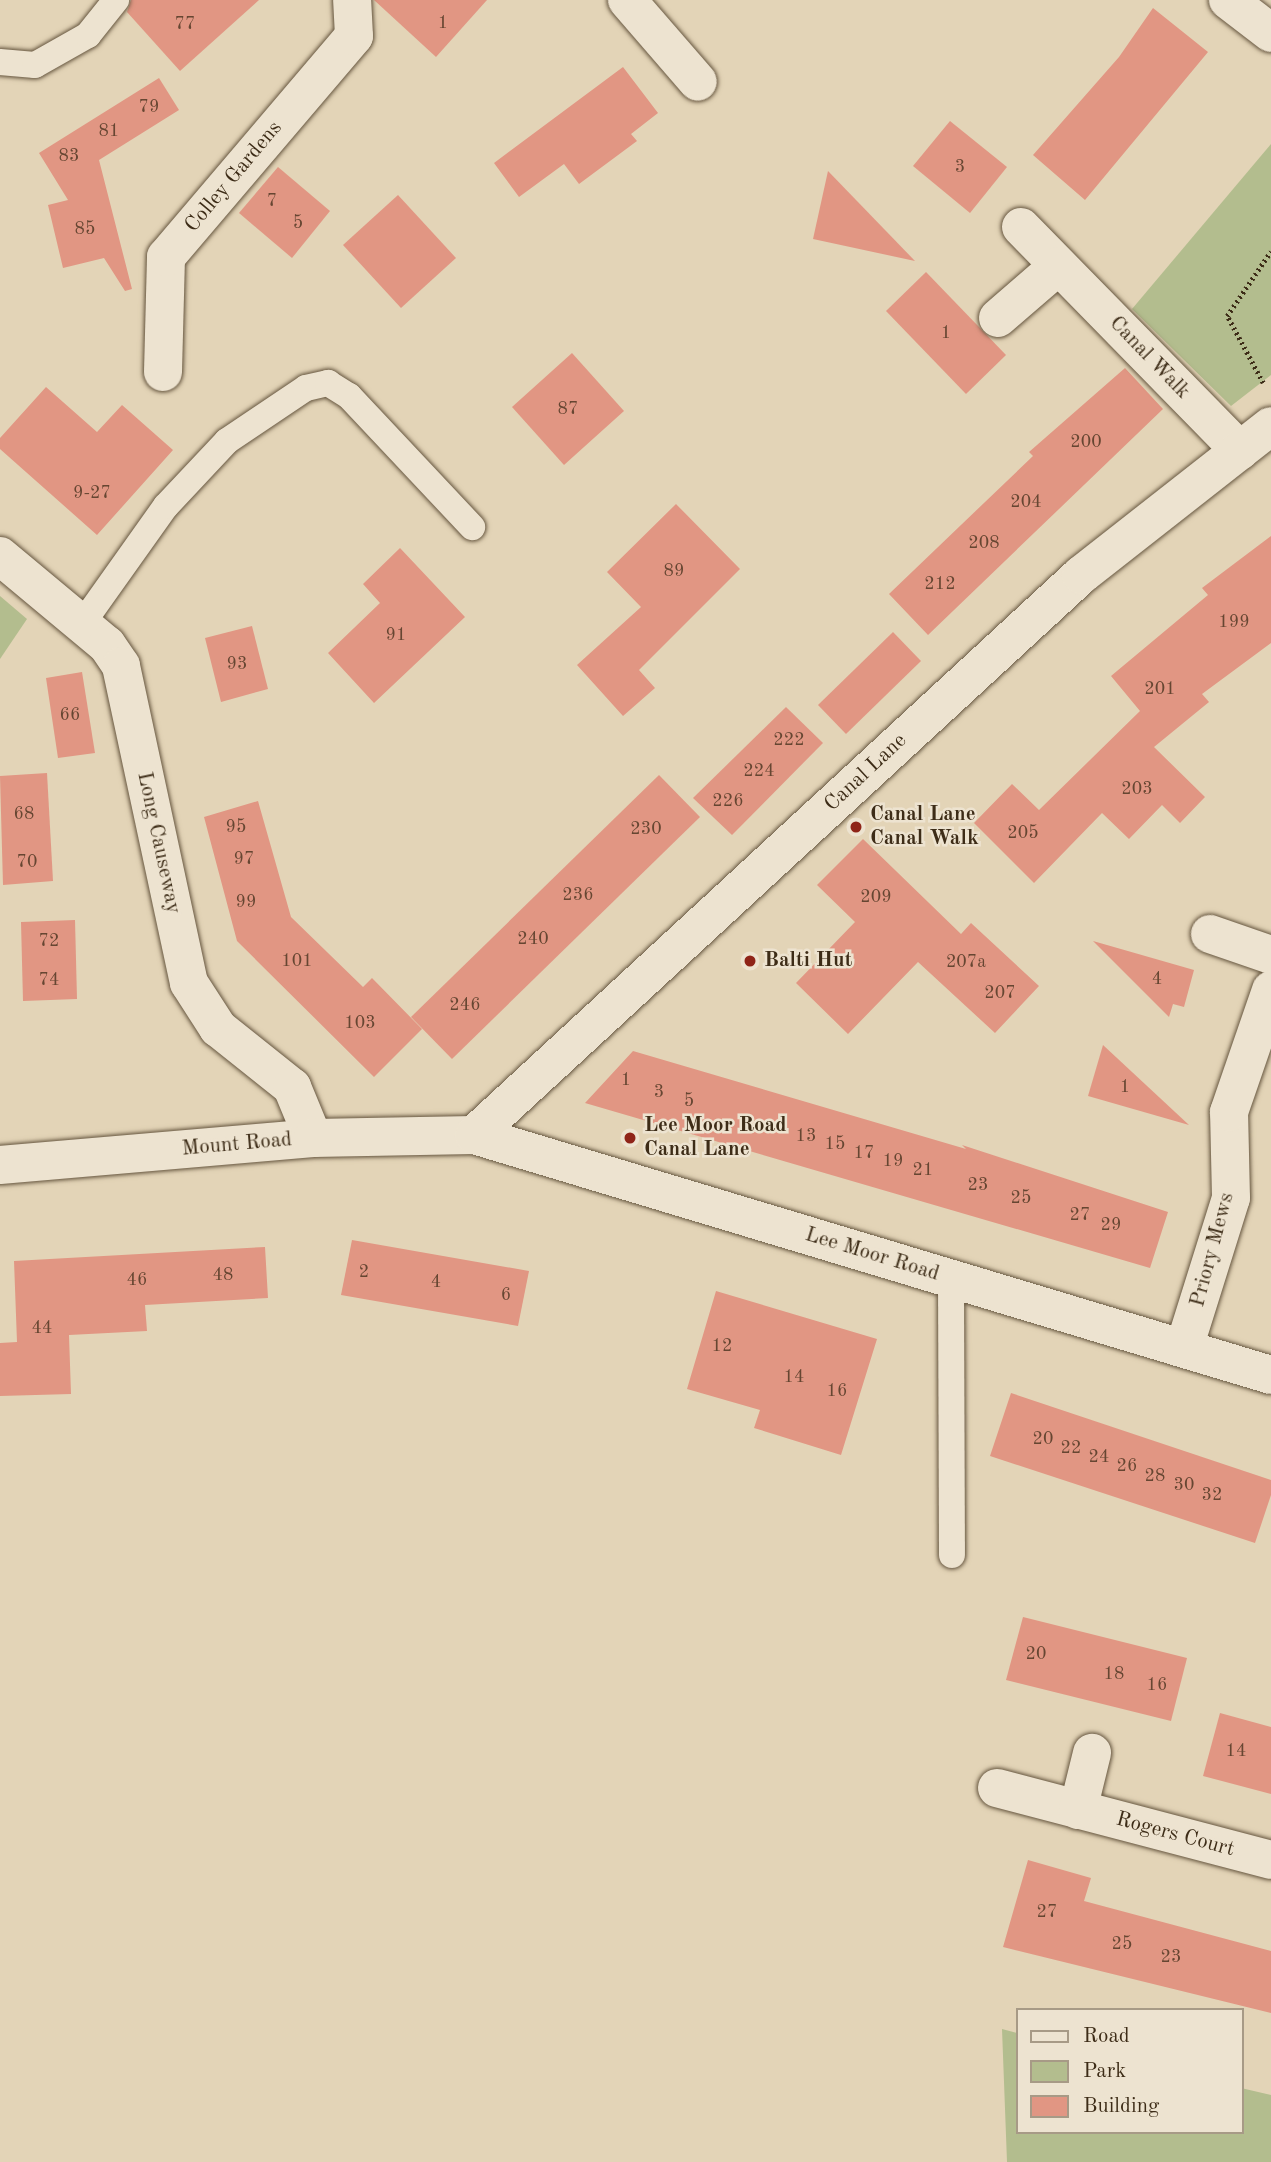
<!DOCTYPE html>
<html>
<head>
<meta charset="utf-8">
<style>
  body { margin:0 }
  #map { position:relative; width:1271px; height:2162px; overflow:hidden; background:#e3d4b7; font-family:"Old Standard TT",serif }
  div>[style] { position:absolute }
  [style*='--x'] { left:calc(var(--x)*1px); top:calc(var(--y)*1px); width:calc(var(--w)*1px); rotate:calc(var(--a)*1deg) }
  .green>* { inset:0; background:#b3bd8e }
  .building>* { inset:0; background:#e19683 }
  .path>* { height:4.5px; margin-top:-2.25px; transform-origin:0; background:repeating-linear-gradient(90deg,#3d2c17 0 2px,transparent 0 5.5px) }
  .roads { filter:drop-shadow(0 0 2px #66563f) drop-shadow(0 0 2px #66563f) }
  .lane>* { height:26px; margin:-13px; padding:0 13px; transform-origin:13px; border-radius:13px; background:#ede3d0 }
  .street>* { height:38px; margin:-19px; padding:0 19px; transform-origin:19px; border-radius:19px; background:#ede3d0 }
  .secondary>* { height:38px; margin:-19px; padding:0 19px; transform-origin:19px; border-radius:19px; background:#ede3d0 }
  .dots>* { width:19px; height:19px; translate:-50% -50%; box-sizing:border-box; border:4px solid #ede3d0; border-radius:50% }
  span { translate:-50% -50%; white-space:nowrap; text-align:center; line-height:1.15; -webkit-text-stroke:5px #ede3d0; paint-order:stroke }
  .number-label { font-size:18px; color:#664632 }
  .number-label span { -webkit-text-stroke-width:0 }
  .street-label { font-size:21px; color:#3d2c17 }
  .poi-label { font-size:21px; color:#3d2c17; font-weight:700 }
  .left { translate:0 -50%; text-align:left }
  .legend { position:absolute; left:1016px; top:2008px; width:228px; height:126px; box-sizing:border-box; background:#ede3d0; border:2px solid #a79a86; margin:0; padding:9px 12px; list-style:none; font-size:21px; color:#3d2c17 }
  .legend li { display:flex; align-items:center; gap:14px; height:35px }
  .legend b { width:35px; border:2px solid #a79a86 }
</style>
</head>
<body>
<div id="map">
  <div class="green">
    <div style="clip-path:polygon(1271px 144px,1271px 375px,1231px 406px,1132px 309px)"></div>
    <div style="clip-path:polygon(0 596px,27px 619px,0 659px)"></div>
    <div style="clip-path:polygon(1002px 2029px,1017px 2033px,1017px 2132px,1241px 2132px,1241px 2088px,1271px 2095px,1271px 2162px,1007px 2162px)"></div>
  </div>
  <div class="building">
    <div style="clip-path:polygon(131px 0,259px 0,180px 71px,127px 12px)"></div>
    <div style="clip-path:polygon(374px 0,487px 0,436px 57px)"></div>
    <div style="clip-path:polygon(1153px 8px,1208px 52px,1085px 200px,1033px 155px,1119px 57px)"></div>
    <div style="clip-path:polygon(623px 67px,658px 113px,631px 134px,637px 141px,579px 184px,564px 164px,519px 197px,494px 163px)"></div>
    <div style="clip-path:polygon(159px 78px,179px 110px,99px 160px,132px 289px,125px 291px,104px 258px,63px 268px,48px 205px,68px 200px,39px 153px)"></div>
    <div style="clip-path:polygon(950px 121px,1007px 167px,970px 213px,913px 166px)"></div>
    <div style="clip-path:polygon(278px 167px,330px 211px,292px 258px,239px 213px)"></div>
    <div style="clip-path:polygon(828px 171px,915px 261px,813px 239px)"></div>
    <div style="clip-path:polygon(398px 195px,456px 258px,401px 308px,343px 245px)"></div>
    <div style="clip-path:polygon(926px 272px,1006px 355px,966px 394px,886px 311px)"></div>
    <div style="clip-path:polygon(572px 353px,624px 411px,564px 465px,512px 407px)"></div>
    <div style="clip-path:polygon(1125px 368px,1163px 409px,928px 635px,889px 594px,1033px 456px,1029px 452px)"></div>
    <div style="clip-path:polygon(46px 387px,97px 432px,122px 405px,173px 450px,97px 535px,0 449px,0 438px)"></div>
    <div style="clip-path:polygon(676px 504px,740px 569px,639px 670px,655px 688px,623px 716px,577px 665px,641px 607px,607px 572px)"></div>
    <div style="clip-path:polygon(1271px 536px,1271px 643px,1202px 694px,1209px 702px,1154px 747px,1205px 797px,1180px 823px,1162px 805px,1129px 839px,1102px 813px,1034px 883px,974px 823px,1012px 784px,1039px 810px,1140px 711px,1111px 676px,1208px 595px,1202px 588px)"></div>
    <div style="clip-path:polygon(400px 548px,465px 617px,374px 703px,328px 653px,380px 603px,363px 584px)"></div>
    <div style="clip-path:polygon(252px 626px,268px 689px,221px 702px,205px 638px)"></div>
    <div style="clip-path:polygon(893px 632px,921px 661px,846px 734px,818px 705px)"></div>
    <div style="clip-path:polygon(82px 672px,95px 753px,58px 758px,46px 678px)"></div>
    <div style="clip-path:polygon(786px 707px,823px 743px,732px 835px,693px 798px)"></div>
    <div style="clip-path:polygon(47px 773px,53px 881px,3px 885px,0 776px)"></div>
    <div style="clip-path:polygon(659px 775px,700px 817px,452px 1059px,411px 1017px)"></div>
    <div style="clip-path:polygon(258px 801px,291px 917px,363px 987px,372px 978px,422px 1029px,374px 1077px,237px 941px,204px 817px)"></div>
    <div style="clip-path:polygon(863px 839px,961px 934px,971px 923px,1039px 986px,995px 1033px,918px 962px,848px 1034px,796px 983px,855px 922px,817px 885px)"></div>
    <div style="clip-path:polygon(75px 920px,77px 999px,23px 1001px,21px 922px)"></div>
    <div style="clip-path:polygon(1093px 941px,1194px 970px,1184px 1007px,1173px 1004px,1169px 1017px)"></div>
    <div style="clip-path:polygon(1103px 1045px,1189px 1125px,1088px 1096px)"></div>
    <div style="clip-path:polygon(633px 1051px,966px 1149px,962px 1145px,1168px 1212px,1150px 1268px,585px 1103px)"></div>
    <div style="clip-path:polygon(352px 1240px,529px 1271px,518px 1326px,341px 1295px)"></div>
    <div style="clip-path:polygon(265px 1247px,268px 1298px,145px 1305px,147px 1331px,69px 1335px,71px 1394px,0 1396px,0 1343px,17px 1342px,14px 1261px)"></div>
    <div style="clip-path:polygon(716px 1291px,877px 1339px,841px 1455px,754px 1428px,760px 1410px,687px 1389px)"></div>
    <div style="clip-path:polygon(1011px 1393px,1271px 1480px,1271px 1495px,1255px 1543px,990px 1456px)"></div>
    <div style="clip-path:polygon(1023px 1617px,1187px 1658px,1171px 1721px,1006px 1680px)"></div>
    <div style="clip-path:polygon(1220px 1713px,1271px 1727px,1271px 1794px,1203px 1776px)"></div>
    <div style="clip-path:polygon(1028px 1860px,1091px 1878px,1084px 1901px,1271px 1951px,1271px 2013px,1003px 1947px)"></div>
  </div>
  <div class="path">
    <div style="--x:1263;--y:383;--w:76;--a:-118.2"></div>
    <div style="--x:1227;--y:316;--w:78;--a:-55.9"></div>
  </div>
  <div class="roads">
    <div class="lane">
      <div style="--x:0;--y:62;--w:35;--a:5"></div>
      <div style="--x:35;--y:65;--w:61;--a:-29.5"></div>
      <div style="--x:88;--y:35;--w:45;--a:-51.3"></div>
      <div style="--x:82;--y:624;--w:145;--a:-54.6"></div>
      <div style="--x:166;--y:506;--w:89;--a:-46.8"></div>
      <div style="--x:227;--y:441;--w:95;--a:-33.9"></div>
      <div style="--x:306;--y:388;--w:23;--a:-13"></div>
      <div style="--x:328;--y:383;--w:25;--a:32"></div>
      <div style="--x:349;--y:396;--w:180;--a:46.8"></div>
      <div style="--x:951;--y:1279;--w:276;--a:89.8"></div>
    </div>
    <div class="street">
      <div style="--x:627;--y:0;--w:108;--a:49.1"></div>
      <div style="--x:1228;--y:0;--w:54;--a:37.5"></div>
      <div style="--x:1021;--y:227;--w:313;--a:45.6"></div>
      <div style="--x:998;--y:318;--w:79;--a:-40.9"></div>
      <div style="--x:163;--y:372;--w:115;--a:-88.5"></div>
      <div style="--x:166;--y:257;--w:290;--a:-49.6"></div>
      <div style="--x:354;--y:36;--w:36;--a:-93"></div>
      <div style="--x:0;--y:556;--w:139;--a:39.8"></div>
      <div style="--x:107;--y:645;--w:25;--a:56"></div>
      <div style="--x:121;--y:666;--w:324;--a:77.9"></div>
      <div style="--x:189;--y:983;--w:54;--a:57.2"></div>
      <div style="--x:218;--y:1028;--w:95;--a:38.6"></div>
      <div style="--x:292;--y:1087;--w:55;--a:67.6"></div>
      <div style="--x:1210;--y:934;--w:65;--a:19"></div>
      <div style="--x:1184;--y:1348;--w:157;--a:-72.6"></div>
      <div style="--x:1231;--y:1198;--w:86;--a:-91.3"></div>
      <div style="--x:1229;--y:1112;--w:129;--a:-71"></div>
      <div style="--x:997;--y:1788;--w:283;--a:14.7"></div>
      <div style="--x:1078;--y:1810;--w:59;--a:-76.2"></div>
    </div>
    <div class="secondary">
      <div style="--x:474;--y:1135;--w:826;--a:-42.69"></div>
      <div style="--x:1081;--y:575;--w:241;--a:-38.1"></div>
      <div style="--x:0;--y:1165;--w:314;--a:-4.9"></div>
      <div style="--x:313;--y:1138;--w:161;--a:-1.1"></div>
      <div style="--x:474;--y:1135;--w:832;--a:16.76"></div>
    </div>
  </div>
  <div class="dots">
    <div style="left:856px;top:827px;background:#8f2418"></div>
    <div style="left:750px;top:961px;background:#8f2418"></div>
    <div style="left:630px;top:1138px;background:#8f2418"></div>
  </div>
  <div class="number-label">
    <span style="left:443px;top:23px">1</span>
    <span style="left:185px;top:24px">77</span>
    <span style="left:149px;top:107px">79</span>
    <span style="left:109px;top:131px">81</span>
    <span style="left:69px;top:156px">83</span>
    <span style="left:960px;top:167px">3</span>
    <span style="left:272px;top:201px">7</span>
    <span style="left:298px;top:223px">5</span>
    <span style="left:85px;top:229px">85</span>
    <span style="left:946px;top:333px">1</span>
    <span style="left:568px;top:409px">87</span>
    <span style="left:1086px;top:442px">200</span>
    <span style="left:92px;top:493px">9-27</span>
    <span style="left:1026px;top:502px">204</span>
    <span style="left:984px;top:543px">208</span>
    <span style="left:674px;top:571px">89</span>
    <span style="left:940px;top:584px">212</span>
    <span style="left:1234px;top:622px">199</span>
    <span style="left:396px;top:635px">91</span>
    <span style="left:237px;top:664px">93</span>
    <span style="left:1160px;top:689px">201</span>
    <span style="left:70px;top:715px">66</span>
    <span style="left:789px;top:740px">222</span>
    <span style="left:759px;top:771px">224</span>
    <span style="left:1137px;top:789px">203</span>
    <span style="left:728px;top:801px">226</span>
    <span style="left:24px;top:814px">68</span>
    <span style="left:236px;top:827px">95</span>
    <span style="left:646px;top:829px">230</span>
    <span style="left:1023px;top:833px">205</span>
    <span style="left:244px;top:859px">97</span>
    <span style="left:27px;top:862px">70</span>
    <span style="left:578px;top:895px">236</span>
    <span style="left:876px;top:897px">209</span>
    <span style="left:246px;top:902px">99</span>
    <span style="left:533px;top:939px">240</span>
    <span style="left:49px;top:941px">72</span>
    <span style="left:297px;top:961px">101</span>
    <span style="left:966px;top:962px">207a</span>
    <span style="left:1157px;top:979px">4</span>
    <span style="left:49px;top:980px">74</span>
    <span style="left:1000px;top:993px">207</span>
    <span style="left:465px;top:1005px">246</span>
    <span style="left:360px;top:1023px">103</span>
    <span style="left:626px;top:1080px">1</span>
    <span style="left:1125px;top:1087px">1</span>
    <span style="left:659px;top:1092px">3</span>
    <span style="left:689px;top:1101px">5</span>
    <span style="left:806px;top:1136px">13</span>
    <span style="left:835px;top:1144px">15</span>
    <span style="left:864px;top:1153px">17</span>
    <span style="left:893px;top:1161px">19</span>
    <span style="left:923px;top:1170px">21</span>
    <span style="left:978px;top:1185px">23</span>
    <span style="left:1021px;top:1198px">25</span>
    <span style="left:1080px;top:1215px">27</span>
    <span style="left:1111px;top:1225px">29</span>
    <span style="left:364px;top:1272px">2</span>
    <span style="left:223px;top:1275px">48</span>
    <span style="left:137px;top:1280px">46</span>
    <span style="left:436px;top:1282px">4</span>
    <span style="left:506px;top:1295px">6</span>
    <span style="left:42px;top:1328px">44</span>
    <span style="left:722px;top:1346px">12</span>
    <span style="left:794px;top:1377px">14</span>
    <span style="left:837px;top:1391px">16</span>
    <span style="left:1043px;top:1439px">20</span>
    <span style="left:1071px;top:1448px">22</span>
    <span style="left:1099px;top:1457px">24</span>
    <span style="left:1127px;top:1466px">26</span>
    <span style="left:1155px;top:1476px">28</span>
    <span style="left:1184px;top:1485px">30</span>
    <span style="left:1212px;top:1495px">32</span>
    <span style="left:1036px;top:1654px">20</span>
    <span style="left:1114px;top:1674px">18</span>
    <span style="left:1157px;top:1685px">16</span>
    <span style="left:1236px;top:1751px">14</span>
    <span style="left:1047px;top:1912px">27</span>
    <span style="left:1122px;top:1944px">25</span>
    <span style="left:1171px;top:1957px">23</span>
  </div>
  <div class="street-label">
    <span style="left:234px;top:177px;rotate:-50deg">Colley Gardens</span>
    <span style="left:1149px;top:358px;rotate:46deg">Canal Walk</span>
    <span style="left:866px;top:773px;rotate:-43deg">Canal Lane</span>
    <span style="left:158px;top:843px;rotate:78deg">Long Causeway</span>
    <span style="left:237px;top:1145px;rotate:-5deg">Mount Road</span>
    <span style="left:1213px;top:1250px;rotate:-75deg">Priory Mews</span>
    <span style="left:872px;top:1255px;rotate:17deg">Lee Moor Road</span>
    <span style="left:1175px;top:1835px;rotate:15deg">Rogers Court</span>
  </div>
  <div class="poi-label">
    <span class="left" style="left:870px;top:827px">Canal Lane<br>Canal Walk</span>
    <span class="left" style="left:764px;top:961px">Balti Hut</span>
    <span class="left" style="left:644px;top:1138px">Lee Moor Road<br>Canal Lane</span>
  </div>
  <ul class="legend">
  <li><b style="height:9px;background:#ede3d0"></b>Road</li>
  <li><b style="height:19px;background:#b3bd8e"></b>Park</li>
  <li><b style="height:19px;background:#e19683"></b>Building</li>
  </ul>
</div>
</body>
</html>
